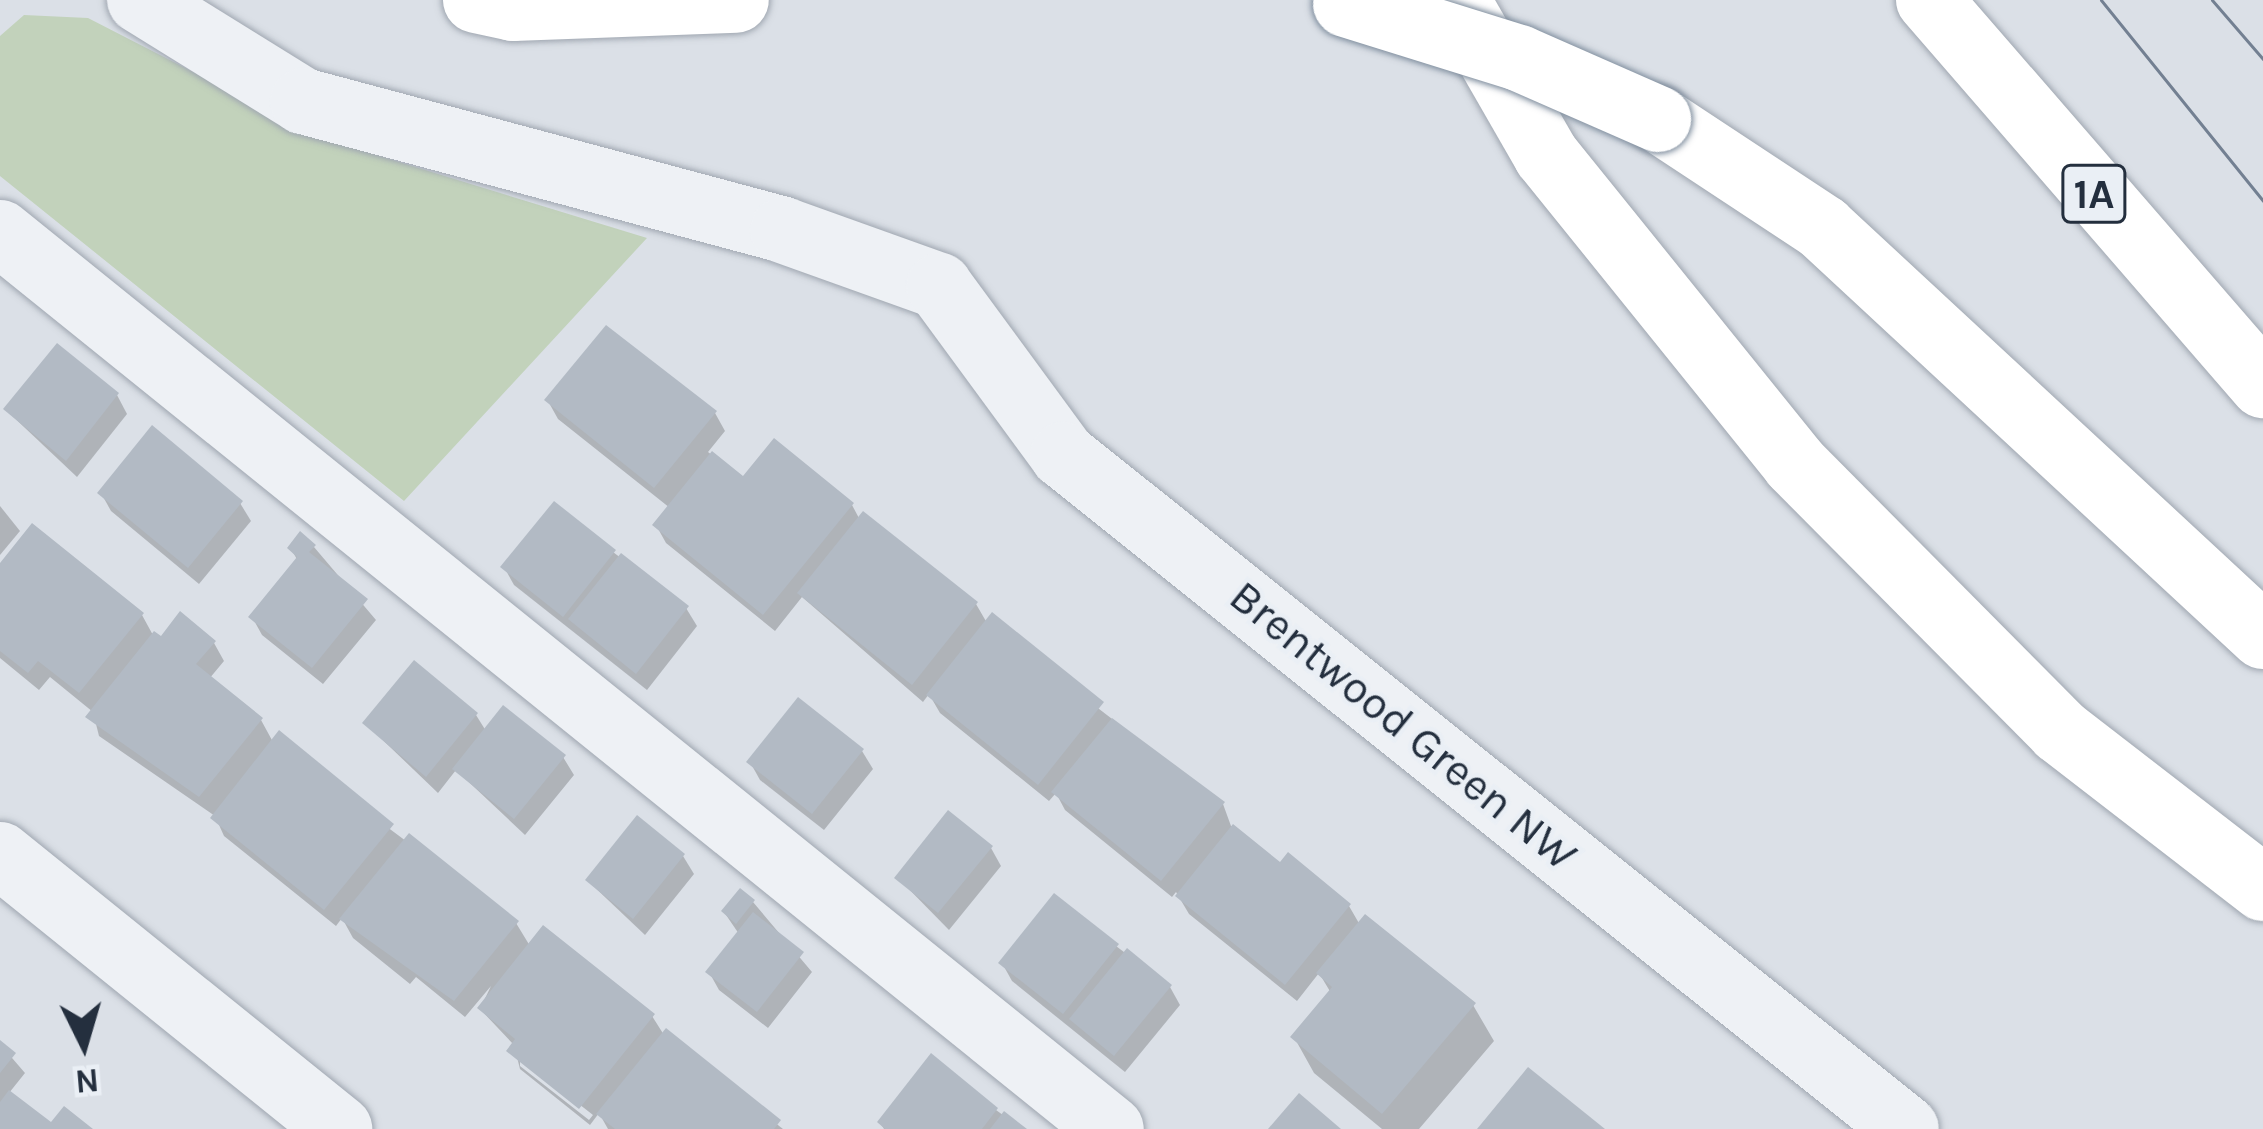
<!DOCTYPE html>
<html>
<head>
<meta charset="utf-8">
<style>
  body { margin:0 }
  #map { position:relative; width:2263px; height:1129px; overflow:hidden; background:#dbe0e7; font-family:Karla,sans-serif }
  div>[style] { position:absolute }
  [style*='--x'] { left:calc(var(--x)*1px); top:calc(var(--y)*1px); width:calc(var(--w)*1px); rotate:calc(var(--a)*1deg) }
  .green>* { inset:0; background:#c2d2bb }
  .shadow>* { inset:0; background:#0003 }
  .building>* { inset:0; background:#b2bac4 }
  .roads { filter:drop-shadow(0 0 3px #a0a7b1) drop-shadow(0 0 3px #a0a7b1) }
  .minor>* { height:66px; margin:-33px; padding:0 33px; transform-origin:33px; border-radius:33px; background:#eef1f5 }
  .highway>* { height:66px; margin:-33px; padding:0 33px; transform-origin:33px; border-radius:33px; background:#fff }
  .tram>* { height:3px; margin:-1.5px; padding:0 1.5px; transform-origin:1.5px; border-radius:1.5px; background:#738092 }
  .bridges { filter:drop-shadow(0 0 3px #818f9f) drop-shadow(0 0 3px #818f9f) }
  .highway-bridge>* { height:66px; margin:-33px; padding:0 33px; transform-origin:33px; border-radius:33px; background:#fff }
  span { translate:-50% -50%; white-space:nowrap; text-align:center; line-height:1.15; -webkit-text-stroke:9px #eaeff5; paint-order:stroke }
  .shield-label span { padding:3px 9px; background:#eaeff5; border:3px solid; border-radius:9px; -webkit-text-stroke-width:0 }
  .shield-label { font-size:42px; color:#242f3e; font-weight:700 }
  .street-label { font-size:45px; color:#242f3e }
  .north { position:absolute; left:24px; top:985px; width:120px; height:120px; -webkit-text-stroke:9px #eaeff5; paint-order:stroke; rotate:175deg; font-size:33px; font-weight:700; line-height:48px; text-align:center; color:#242f3e }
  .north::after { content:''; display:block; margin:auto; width:42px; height:54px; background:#242f3e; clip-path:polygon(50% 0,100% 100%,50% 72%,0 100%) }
</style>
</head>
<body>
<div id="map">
  <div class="green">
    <div style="clip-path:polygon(24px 15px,88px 18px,324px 139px,647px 238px,404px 501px,0 176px,0 36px)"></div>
  </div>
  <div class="shadow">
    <div style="clip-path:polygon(117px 395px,127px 414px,77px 477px,6px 410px)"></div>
    <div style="clip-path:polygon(548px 401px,715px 413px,725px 431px,708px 452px,744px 480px,852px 505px,860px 520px,976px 604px,987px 623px,1223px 804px,1231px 826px,1280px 867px,1349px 906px,1360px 925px,1473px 1005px,1494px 1041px,1419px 1129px,1382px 1129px,1314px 1073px,1294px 1037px,1331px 993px,1319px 973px,1297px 1001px,1189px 914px,1176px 892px,1172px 897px,1065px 810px,1056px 793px,1049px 801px,940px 713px,929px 694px,923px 702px,802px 597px,775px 631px,666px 543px,656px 525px,670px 508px,558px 419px)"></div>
    <div style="clip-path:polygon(101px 493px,240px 503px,251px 521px,199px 584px,111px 511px)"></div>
    <div style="clip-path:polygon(0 506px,20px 531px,0 555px)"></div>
    <div style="clip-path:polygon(314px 547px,376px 620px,323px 684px,262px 635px,252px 617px,298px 561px,291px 549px)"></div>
    <div style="clip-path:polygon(613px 552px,686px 608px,697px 626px,647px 690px,514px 585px,504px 567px)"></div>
    <div style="clip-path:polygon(evenodd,0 567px,142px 615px,154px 637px,214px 643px,224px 661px,209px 679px,261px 720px,273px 742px,516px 923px,530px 946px,652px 1016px,664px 1035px,783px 1129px,608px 1129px,599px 1113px,590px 1125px,520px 1069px,514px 1045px,480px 1009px,491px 986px,465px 1017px,416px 977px,410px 984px,353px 938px,342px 918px,336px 926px,224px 836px,215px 816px,99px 736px,93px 712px,50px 677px,39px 690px,0 658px,0 567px,520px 1058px,593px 1115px,589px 1120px,520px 1066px,520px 1058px)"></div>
    <div style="clip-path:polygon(476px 715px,486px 731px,563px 757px,574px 775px,525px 835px,456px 770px,438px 793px,365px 723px)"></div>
    <div style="clip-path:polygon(862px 751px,873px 769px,824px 830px,760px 780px,750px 762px)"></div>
    <div style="clip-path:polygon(991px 848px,1001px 866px,949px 930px,898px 878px)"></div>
    <div style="clip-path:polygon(683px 856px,694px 874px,645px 935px,588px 881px)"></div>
    <div style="clip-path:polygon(753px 902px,812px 972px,768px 1028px,719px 990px,709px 972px,739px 934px,724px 912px)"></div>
    <div style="clip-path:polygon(1116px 946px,1170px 987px,1180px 1005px,1125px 1072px,1012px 981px,1002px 963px)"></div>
    <div style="clip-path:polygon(0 1044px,25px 1073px,9px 1093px,51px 1126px,88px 1129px,0 1129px)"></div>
    <div style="clip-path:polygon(996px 1110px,1022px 1129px,884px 1129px,880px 1122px)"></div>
  </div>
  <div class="building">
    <div style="clip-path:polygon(606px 325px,717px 411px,654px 488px,544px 400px)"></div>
    <div style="clip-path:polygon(57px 343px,119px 393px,66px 461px,3px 409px)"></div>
    <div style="clip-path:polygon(152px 425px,243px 501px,188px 568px,97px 493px)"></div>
    <div style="clip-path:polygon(774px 438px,854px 503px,763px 615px,652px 525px,712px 451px,743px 476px)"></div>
    <div style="clip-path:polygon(554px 501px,616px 550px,563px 617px,500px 567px)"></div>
    <div style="clip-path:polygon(863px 511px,978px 602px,912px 685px,797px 593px)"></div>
    <div style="clip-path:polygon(32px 523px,144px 613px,79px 693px,38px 661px,28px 673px,0 651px,0 563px)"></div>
    <div style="clip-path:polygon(300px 531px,316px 545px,309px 552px,368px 599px,312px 668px,248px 617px,297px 557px,287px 548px)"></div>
    <div style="clip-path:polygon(621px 553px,689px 606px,636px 674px,568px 619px)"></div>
    <div style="clip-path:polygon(180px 611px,216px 641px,196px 664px,263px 718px,199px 797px,85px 717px,154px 631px,161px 636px)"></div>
    <div style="clip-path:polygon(992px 612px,1104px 702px,1038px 785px,926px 695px)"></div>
    <div style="clip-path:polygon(414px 660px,478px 713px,426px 777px,362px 723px)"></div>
    <div style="clip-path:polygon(798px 697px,864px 749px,812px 814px,746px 762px)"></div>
    <div style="clip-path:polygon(503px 705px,566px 755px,514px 819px,452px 769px)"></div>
    <div style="clip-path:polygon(1112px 718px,1225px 802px,1161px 881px,1051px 792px)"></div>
    <div style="clip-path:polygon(279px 730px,394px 824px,324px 910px,210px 818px)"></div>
    <div style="clip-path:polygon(948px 810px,993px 846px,938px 913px,894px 878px)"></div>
    <div style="clip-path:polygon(637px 815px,685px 854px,633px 919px,585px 880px)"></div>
    <div style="clip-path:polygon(1233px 824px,1280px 862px,1288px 852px,1351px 904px,1285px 985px,1175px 896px)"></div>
    <div style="clip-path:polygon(409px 833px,519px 921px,454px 1001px,339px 919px)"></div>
    <div style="clip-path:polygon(740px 888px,755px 900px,736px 924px,721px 911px)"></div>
    <div style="clip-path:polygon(1054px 893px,1119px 944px,1063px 1014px,998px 963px)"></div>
    <div style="clip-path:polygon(753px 912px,804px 952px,757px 1012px,705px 972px)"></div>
    <div style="clip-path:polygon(1365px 914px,1476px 1003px,1382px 1114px,1290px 1037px,1332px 987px,1316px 973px)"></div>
    <div style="clip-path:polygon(543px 925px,655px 1014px,579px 1109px,506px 1051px,515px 1039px,477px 1008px)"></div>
    <div style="clip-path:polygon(1127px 948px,1172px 985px,1114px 1056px,1069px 1019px)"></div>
    <div style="clip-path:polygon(666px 1028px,781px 1120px,774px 1129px,615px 1129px,596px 1114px)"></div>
    <div style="clip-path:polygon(0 1040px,16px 1053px,0 1073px)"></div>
    <div style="clip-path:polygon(931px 1053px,998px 1108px,982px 1129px,885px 1129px,877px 1122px)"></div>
    <div style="clip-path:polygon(1528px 1067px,1605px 1129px,1477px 1129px)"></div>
    <div style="clip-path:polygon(9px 1090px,51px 1122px,64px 1106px,93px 1129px,0 1129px,0 1102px)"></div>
    <div style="clip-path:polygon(1299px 1093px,1341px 1129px,1268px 1129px)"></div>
    <div style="clip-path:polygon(1004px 1111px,1027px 1129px,990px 1129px)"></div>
  </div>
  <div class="roads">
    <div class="minor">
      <div style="--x:140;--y:0;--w:192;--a:31.8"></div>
      <div style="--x:303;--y:101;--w:497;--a:15"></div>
      <div style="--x:783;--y:230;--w:166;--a:19.7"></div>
      <div style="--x:939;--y:286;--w:210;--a:53.7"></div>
      <div style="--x:1063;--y:455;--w:1079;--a:38.64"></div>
      <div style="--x:0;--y:233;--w:1427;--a:38.89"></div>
      <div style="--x:0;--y:855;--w:436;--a:38.9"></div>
    </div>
    <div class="highway">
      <div style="--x:476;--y:0;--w:38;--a:12"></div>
      <div style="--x:513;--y:8;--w:223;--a:-2.1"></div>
      <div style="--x:1457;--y:0;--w:179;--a:60.1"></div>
      <div style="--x:1546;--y:155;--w:397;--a:51.1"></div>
      <div style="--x:1795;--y:464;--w:376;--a:45.2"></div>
      <div style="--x:2060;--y:731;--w:257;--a:37.7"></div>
      <div style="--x:1929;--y:0;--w:510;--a:49.06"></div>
      <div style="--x:1658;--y:119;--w:198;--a:33.4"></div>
      <div style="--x:1823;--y:228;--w:600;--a:42.84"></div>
    </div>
  </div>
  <div class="tram">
    <div style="--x:2101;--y:0;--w:258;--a:51.1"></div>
    <div style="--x:2212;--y:0;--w:78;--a:49.2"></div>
  </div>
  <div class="bridges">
    <div class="highway-bridge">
      <div style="--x:1346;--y:4;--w:181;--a:17.3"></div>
      <div style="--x:1519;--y:58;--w:152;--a:23.7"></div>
    </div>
  </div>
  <div class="shield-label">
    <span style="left:2094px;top:194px">1A</span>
  </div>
  <div class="street-label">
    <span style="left:1403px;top:726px;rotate:39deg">Brentwood Green NW</span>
  </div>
  <div class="north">N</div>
</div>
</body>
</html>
